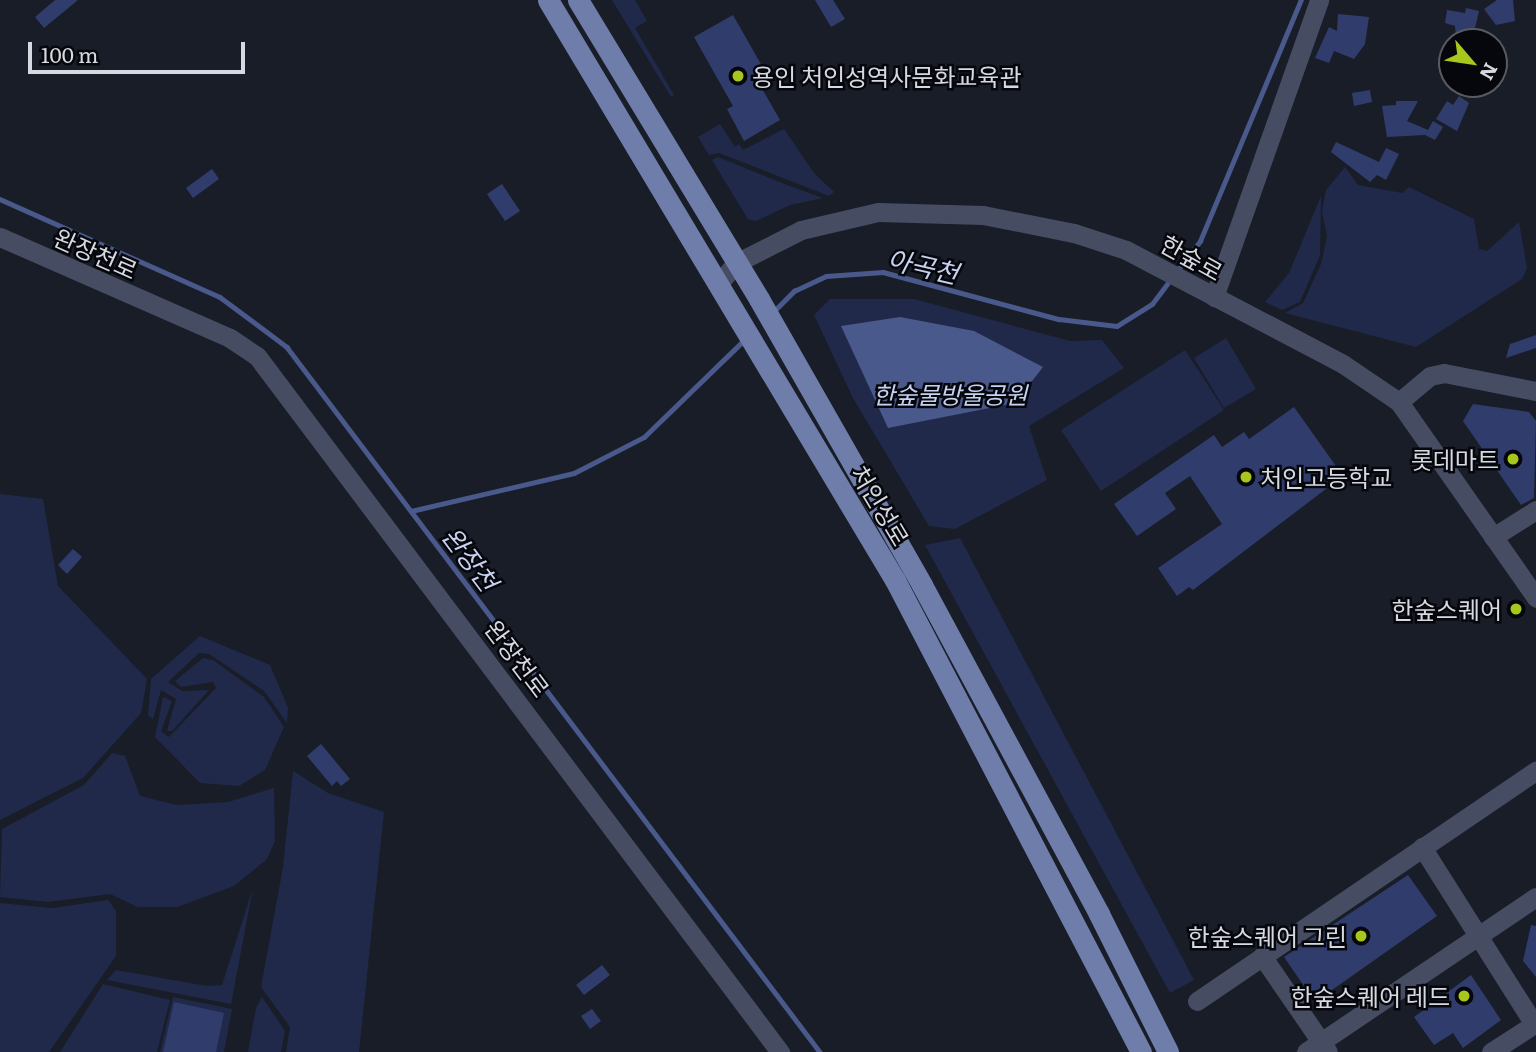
<!DOCTYPE html>
<html>
<head>
<meta charset="utf-8">
<style>
  body { margin:0 }
  #map { position:relative; width:1536px; height:1052px; overflow:hidden; background:#191d28; font-family:Literata,"Noto Sans KR",serif }
  div>[style] { position:absolute }
  [style*='--x'] { left:calc(var(--x)*1px); top:calc(var(--y)*1px); width:calc(var(--w)*1px); rotate:calc(var(--a)*1deg) }
  .green>* { inset:0; background:#20294a }
  .water>* { inset:0; background:#4a598b }
  .stream>* { height:4.5px; margin:-2.25px; padding:0 2.25px; transform-origin:2.25px; border-radius:2.25px; background:#4a598b }
  .building>* { inset:0; background:#303d6c }
  .minor>* { height:19px; margin:-9.5px; padding:0 9.5px; transform-origin:9.5px; border-radius:9.5px; background:#464d63 }
  .major>* { height:21px; margin:-10.5px; padding:0 10.5px; transform-origin:10.5px; border-radius:10.5px; background:#6f7daa }
  .dots>* { width:19px; height:19px; translate:-50% -50%; box-sizing:border-box; border:4px solid #06070c; border-radius:50% }
  span { translate:-50% -50%; white-space:nowrap; text-align:center; line-height:1.15; -webkit-text-stroke:5px #06070c; paint-order:stroke }
  .poi-label { font-size:24px; color:#d7d9e1 }
  .left { translate:0 -50%; text-align:left }
  .right { translate:-100% -50%; text-align:right }
  .street-label { font-size:24px; color:#d7d9e1 }
  .park-label { font-size:24px; color:#c7d2f1; font-style:italic }
  .water-label { font-size:26px; color:#c7d2f1; font-style:italic }
  .north { position:absolute; left:1438px; top:28px; width:70px; height:70px; box-sizing:border-box; background:#06070c; border:2px solid #5a5b61; border-radius:50%; rotate:119deg; font-size:19px; font-weight:700; line-height:28px; text-align:center; color:#d7d9e1 }
  .north::after { content:''; display:block; margin:auto; width:24px; height:32px; background:#a8c71d; clip-path:polygon(50% 0,100% 100%,50% 72%,0 100%) }
  .scale { position:absolute; left:28px; top:42px; width:217px; height:32px; box-sizing:border-box; border:4px solid #d7d9e1; border-top:0; padding-left:9px; font-size:21px; line-height:24px; white-space:nowrap; color:#d7d9e1; -webkit-text-stroke:5px #06070c; paint-order:stroke }
</style>
</head>
<body>
<div id="map">
  <div class="green">
    <div style="clip-path:polygon(612px 0,635px 0,647px 21px,635px 28px,674px 95px,671px 97px)"></div>
    <div style="clip-path:polygon(720px 124px,735px 147px,739px 144px,743px 150px,784px 129px,814px 173px,834px 192px,829px 196px,719px 153px,709px 155px,698px 137px)"></div>
    <div style="clip-path:polygon(718px 157px,787px 185px,823px 198px,790px 205px,756px 221px,748px 219px,712px 160px)"></div>
    <div style="clip-path:polygon(1345px 167px,1358px 185px,1402px 193px,1409px 187px,1474px 219px,1479px 249px,1487px 251px,1519px 222px,1527px 268px,1522px 279px,1416px 347px,1285px 313px,1303px 303px,1321px 264px,1327px 236px,1322px 211px,1326px 190px)"></div>
    <div style="clip-path:polygon(1321px 196px,1320px 255px,1300px 302px,1282px 310px,1265px 302px,1289px 273px)"></div>
    <div style="clip-path:polygon(830px 299px,914px 299px,1070px 341px,1102px 340px,1124px 368px,1029px 426px,1047px 480px,955px 529px,929px 526px,853px 398px,814px 315px)"></div>
    <div style="clip-path:polygon(1226px 338px,1256px 389px,1224px 408px,1194px 358px)"></div>
    <div style="clip-path:polygon(1185px 350px,1224px 410px,1101px 491px,1061px 430px)"></div>
    <div style="clip-path:polygon(0 494px,43px 499px,58px 586px,147px 679px,141px 713px,83px 778px,0 820px)"></div>
    <div style="clip-path:polygon(960px 538px,1194px 980px,1170px 993px,925px 545px)"></div>
    <div style="clip-path:polygon(200px 636px,270px 665px,288px 708px,287px 723px,264px 691px,209px 654px,199px 653px,168px 682px,182px 691px,209px 690px,172px 731px,167px 731px,176px 699px,161px 690px,153px 719px,148px 715px,151px 679px)"></div>
    <div style="clip-path:polygon(203px 658px,213px 660px,264px 697px,284px 727px,265px 770px,239px 786px,200px 783px,155px 737px,163px 697px,172px 701px,161px 731px,169px 737px,216px 688px,213px 682px,181px 687px,175px 681px)"></div>
    <div style="clip-path:polygon(112px 753px,125px 756px,140px 796px,177px 805px,228px 802px,274px 788px,275px 841px,267px 859px,234px 886px,177px 907px,138px 907px,110px 894px,48px 902px,0 897px,2px 829px,84px 785px)"></div>
    <div style="clip-path:polygon(293px 771px,328px 793px,384px 812px,359px 1052px,286px 1052px,290px 1027px,261px 987px,283px 867px)"></div>
    <div style="clip-path:polygon(253px 888px,231px 1004px,107px 980px,116px 970px,207px 986px,222px 985px)"></div>
    <div style="clip-path:polygon(108px 900px,116px 911px,116px 956px,49px 1052px,0 1052px,0 903px,52px 908px)"></div>
    <div style="clip-path:polygon(103px 984px,170px 1000px,157px 1052px,60px 1052px)"></div>
    <div style="clip-path:polygon(173px 997px,232px 1009px,224px 1052px,160px 1052px)"></div>
    <div style="clip-path:polygon(262px 997px,285px 1031px,281px 1052px,248px 1052px,256px 1008px)"></div>
  </div>
  <div class="water">
    <div style="clip-path:polygon(900px 317px,974px 331px,1043px 367px,1015px 403px,888px 428px,841px 326px)"></div>
  </div>
  <div class="stream">
    <div style="--x:0;--y:199;--w:241;--a:24"></div>
    <div style="--x:220;--y:297;--w:84;--a:36.7"></div>
    <div style="--x:287;--y:347;--w:884;--a:52.91"></div>
    <div style="--x:1176;--y:272;--w:39;--a:-52"></div>
    <div style="--x:1200;--y:241;--w:261;--a:-67.3"></div>
    <div style="--x:773;--y:312;--w:30;--a:-45"></div>
    <div style="--x:794;--y:291;--w:35;--a:-25"></div>
    <div style="--x:826;--y:276;--w:57;--a:-4"></div>
    <div style="--x:883;--y:272;--w:182;--a:15"></div>
    <div style="--x:1059;--y:319;--w:58;--a:6.9"></div>
    <div style="--x:1117;--y:326;--w:41;--a:-32.2"></div>
    <div style="--x:1152;--y:304;--w:31;--a:-53"></div>
    <div style="--x:411;--y:511;--w:167;--a:-13.1"></div>
    <div style="--x:574;--y:473;--w:79;--a:-27.2"></div>
    <div style="--x:644;--y:437;--w:139;--a:-44.1"></div>
  </div>
  <div class="building">
    <div style="clip-path:polygon(55px 0,78px 0,44px 28px,35px 17px)"></div>
    <div style="clip-path:polygon(815px 0,833px 0,845px 19px,831px 27px)"></div>
    <div style="clip-path:polygon(1497px 0,1513px 0,1515px 21px,1496px 25px,1484px 9px)"></div>
    <div style="clip-path:polygon(1466px 8px,1479px 11px,1472px 41px,1456px 38px,1455px 26px,1445px 23px,1447px 10px,1465px 13px)"></div>
    <div style="clip-path:polygon(1338px 14px,1369px 17px,1365px 44px,1354px 59px,1334px 51px,1329px 63px,1315px 58px,1329px 27px,1337px 31px)"></div>
    <div style="clip-path:polygon(733px 15px,766px 73px,756px 78px,780px 120px,744px 141px,727px 109px,733px 106px,694px 37px)"></div>
    <div style="clip-path:polygon(1370px 90px,1372px 102px,1354px 106px,1352px 93px)"></div>
    <div style="clip-path:polygon(1459px 96px,1469px 103px,1457px 131px,1436px 119px,1447px 101px,1453px 105px)"></div>
    <div style="clip-path:polygon(1396px 101px,1418px 101px,1407px 121px,1428px 130px,1433px 121px,1443px 127px,1435px 140px,1425px 135px,1387px 137px,1382px 106px,1396px 105px)"></div>
    <div style="clip-path:polygon(1336px 142px,1379px 162px,1386px 148px,1399px 154px,1386px 180px,1377px 175px,1370px 182px,1331px 152px)"></div>
    <div style="clip-path:polygon(212px 169px,219px 179px,193px 198px,186px 188px)"></div>
    <div style="clip-path:polygon(502px 184px,520px 211px,505px 221px,487px 194px)"></div>
    <div style="clip-path:polygon(1536px 335px,1536px 348px,1506px 358px,1510px 344px)"></div>
    <div style="clip-path:polygon(1473px 404px,1529px 412px,1536px 421px,1534px 498px,1521px 505px,1463px 421px)"></div>
    <div style="clip-path:polygon(1294px 407px,1343px 476px,1193px 590px,1189px 587px,1177px 596px,1158px 568px,1222px 524px,1190px 476px,1165px 493px,1176px 509px,1137px 536px,1114px 504px,1214px 435px,1222px 447px,1244px 432px,1249px 439px)"></div>
    <div style="clip-path:polygon(73px 549px,82px 557px,67px 574px,58px 565px)"></div>
    <div style="clip-path:polygon(321px 744px,350px 779px,341px 786px,337px 781px,332px 786px,307px 756px)"></div>
    <div style="clip-path:polygon(1408px 875px,1437px 916px,1315px 1002px,1284px 957px)"></div>
    <div style="clip-path:polygon(1531px 925px,1536px 926px,1536px 977px,1523px 961px)"></div>
    <div style="clip-path:polygon(602px 965px,610px 975px,584px 995px,576px 985px)"></div>
    <div style="clip-path:polygon(1471px 975px,1501px 1020px,1463px 1048px,1453px 1033px,1434px 1045px,1414px 1017px)"></div>
    <div style="clip-path:polygon(174px 1002px,224px 1013px,216px 1052px,163px 1052px)"></div>
    <div style="clip-path:polygon(592px 1009px,601px 1021px,590px 1029px,581px 1016px)"></div>
  </div>
  <div class="minor">
    <div style="--x:0;--y:237;--w:251;--a:23.7"></div>
    <div style="--x:230;--y:338;--w:32;--a:34"></div>
    <div style="--x:257;--y:356;--w:871;--a:53.08"></div>
    <div style="--x:720;--y:282;--w:25;--a:-50"></div>
    <div style="--x:736;--y:263;--w:73;--a:-26.9"></div>
    <div style="--x:801;--y:230;--w:79;--a:-13.2"></div>
    <div style="--x:878;--y:212;--w:105;--a:1.6"></div>
    <div style="--x:983;--y:215;--w:93;--a:11.2"></div>
    <div style="--x:1074;--y:233;--w:55;--a:18.1"></div>
    <div style="--x:1126;--y:250;--w:245;--a:27.7"></div>
    <div style="--x:1343;--y:364;--w:68;--a:34.2"></div>
    <div style="--x:1399;--y:402;--w:239;--a:55"></div>
    <div style="--x:1214;--y:297;--w:315;--a:-70.5"></div>
    <div style="--x:1399;--y:402;--w:40;--a:-40"></div>
    <div style="--x:1430;--y:376;--w:14;--a:-12"></div>
    <div style="--x:1444;--y:373;--w:94;--a:11.1"></div>
    <div style="--x:1493;--y:537;--w:51;--a:-32.1"></div>
    <div style="--x:1422;--y:847;--w:209;--a:57.7"></div>
    <div style="--x:1262;--y:956;--w:116;--a:55.5"></div>
    <div style="--x:1197;--y:1001;--w:410;--a:-34.2"></div>
    <div style="--x:1306;--y:1052;--w:277;--a:-34"></div>
    <div style="--x:1491;--y:1052;--w:54;--a:-32.8"></div>
  </div>
  <div class="major">
    <div style="--x:548;--y:0;--w:676;--a:59.11"></div>
    <div style="--x:895;--y:580;--w:532;--a:62.47"></div>
    <div style="--x:578;--y:0;--w:350;--a:58.8"></div>
    <div style="--x:759;--y:299;--w:329;--a:60.3"></div>
    <div style="--x:922;--y:585;--w:374;--a:61.7"></div>
    <div style="--x:1099;--y:914;--w:154;--a:63.4"></div>
  </div>
  <div class="dots">
    <div style="left:738px;top:76px;background:#a8c71d"></div>
    <div style="left:1513px;top:459px;background:#a8c71d"></div>
    <div style="left:1246px;top:477px;background:#a8c71d"></div>
    <div style="left:1516px;top:609px;background:#a8c71d"></div>
    <div style="left:1361px;top:936px;background:#a8c71d"></div>
    <div style="left:1464px;top:996px;background:#a8c71d"></div>
  </div>
  <div class="poi-label">
    <span class="left" style="left:752px;top:76px">용인 처인성역사문화교육관</span>
    <span class="right" style="left:1499px;top:459px">롯데마트</span>
    <span class="left" style="left:1260px;top:477px">처인고등학교</span>
    <span class="right" style="left:1502px;top:609px">한숲스퀘어</span>
    <span class="right" style="left:1347px;top:936px">한숲스퀘어 그린</span>
    <span class="right" style="left:1450px;top:996px">한숲스퀘어 레드</span>
  </div>
  <div class="street-label">
    <span style="left:96px;top:253px;rotate:24deg">완장천로</span>
    <span style="left:1192px;top:257px;rotate:29deg">한숲로</span>
    <span style="left:881px;top:505px;rotate:59deg">처인성로</span>
    <span style="left:518px;top:658px;rotate:53deg">완장천로</span>
  </div>
  <div class="park-label">
    <span style="left:950px;top:394px">한숲물방울공원</span>
  </div>
  <div class="water-label">
    <span style="left:923px;top:265px;rotate:13deg">아곡천</span>
    <span style="left:471px;top:558px;rotate:53deg">완장천</span>
  </div>
  <div class="north">N</div>
  <div class="scale">100 m</div>
</div>
</body>
</html>
